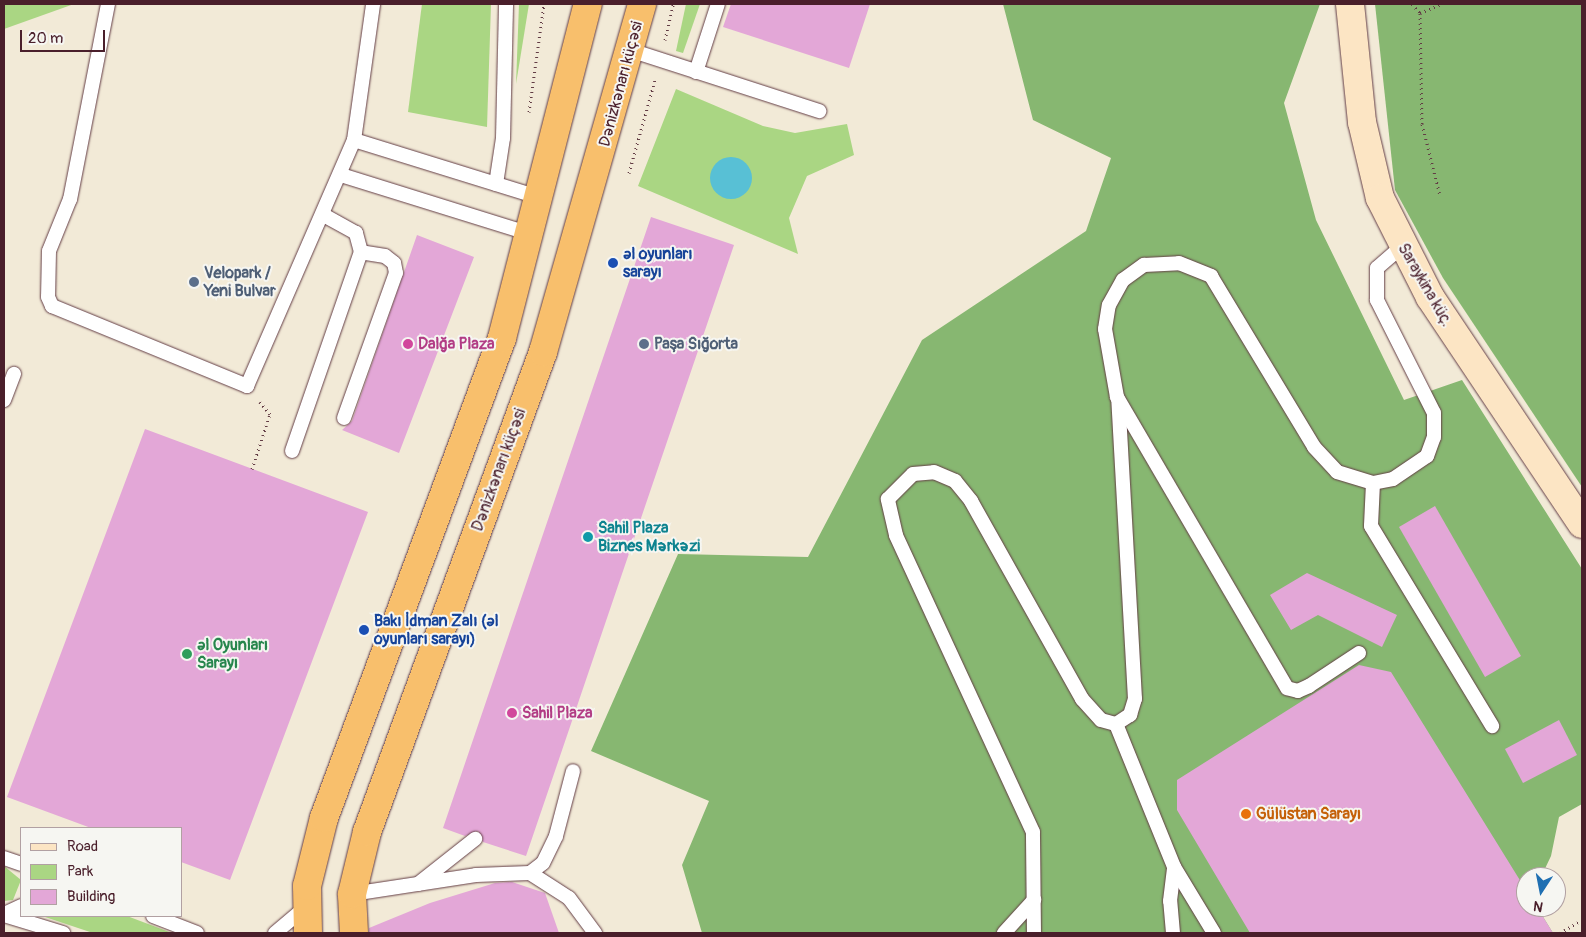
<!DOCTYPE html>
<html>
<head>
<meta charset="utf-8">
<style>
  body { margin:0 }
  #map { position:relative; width:1586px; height:937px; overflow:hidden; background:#f2ead7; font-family:Pangolin,sans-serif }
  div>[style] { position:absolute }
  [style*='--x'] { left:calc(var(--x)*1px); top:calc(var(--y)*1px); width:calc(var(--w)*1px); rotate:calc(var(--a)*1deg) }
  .green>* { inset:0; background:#aad683 }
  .forest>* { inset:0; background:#87b771 }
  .water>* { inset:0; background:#58c0d5 }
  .round { border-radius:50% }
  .building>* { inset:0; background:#e3a7d7 }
  .path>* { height:3px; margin-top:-1.5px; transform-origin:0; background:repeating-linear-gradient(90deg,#633d45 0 1px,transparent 0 5px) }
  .roads { filter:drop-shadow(0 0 1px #633d45) drop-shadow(0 0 1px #633d45) }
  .lane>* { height:14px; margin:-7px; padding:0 7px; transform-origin:7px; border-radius:7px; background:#fff }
  .secondary>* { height:28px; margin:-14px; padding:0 14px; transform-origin:14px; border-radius:14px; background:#fce5c4 }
  .highway>* { height:28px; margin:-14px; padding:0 14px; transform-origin:14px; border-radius:14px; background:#f8bf6c }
  .dots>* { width:14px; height:14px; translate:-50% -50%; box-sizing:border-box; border:2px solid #f6f6f2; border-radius:50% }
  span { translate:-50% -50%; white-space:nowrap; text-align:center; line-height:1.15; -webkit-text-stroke:4px #f6f6f2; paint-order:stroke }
  .street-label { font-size:16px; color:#4a1f2b }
  .transit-label { font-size:16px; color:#164399; font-weight:700 }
  .left { translate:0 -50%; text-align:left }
  .service-label { font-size:16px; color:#4e5e75; font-weight:700 }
  .hotel-label { font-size:16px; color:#b23c85; font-weight:700 }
  .culture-label { font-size:16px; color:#0d838f; font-weight:700 }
  .leisure-label { font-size:16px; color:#27864d; font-weight:700 }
  .food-label { font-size:16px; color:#c56008; font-weight:700 }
  .frame { position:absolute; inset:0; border:5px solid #4a1f2b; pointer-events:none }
  .legend { position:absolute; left:20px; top:827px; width:162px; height:90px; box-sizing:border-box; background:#f6f6f2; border:1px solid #b1a0a2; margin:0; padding:6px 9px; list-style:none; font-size:15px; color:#4a1f2b }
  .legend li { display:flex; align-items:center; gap:10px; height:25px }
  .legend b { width:25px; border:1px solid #b1a0a2 }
  .north { position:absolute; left:1516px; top:867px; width:50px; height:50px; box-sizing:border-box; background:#f6f6f2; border:1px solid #b1a0a2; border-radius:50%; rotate:191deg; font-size:14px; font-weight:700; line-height:20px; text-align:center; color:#4a1f2b }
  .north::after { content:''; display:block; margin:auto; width:18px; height:22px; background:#1f6fb2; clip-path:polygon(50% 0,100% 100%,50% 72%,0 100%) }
  .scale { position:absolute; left:20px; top:30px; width:85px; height:22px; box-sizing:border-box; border:2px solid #4a1f2b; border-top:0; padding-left:6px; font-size:15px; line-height:18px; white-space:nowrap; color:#4a1f2b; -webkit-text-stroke:4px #f6f6f2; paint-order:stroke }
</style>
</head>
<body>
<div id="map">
  <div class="green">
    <div style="clip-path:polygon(4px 4px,74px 4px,4px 29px)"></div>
    <div style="clip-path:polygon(422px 4px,491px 4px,487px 127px,408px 112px)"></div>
    <div style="clip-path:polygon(519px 4px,529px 4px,516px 84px)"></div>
    <div style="clip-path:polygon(686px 4px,700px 4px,683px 53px,676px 51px)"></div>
    <div style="clip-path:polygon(676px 89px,763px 126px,795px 133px,847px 124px,854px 155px,807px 176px,789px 218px,798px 254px,638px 186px)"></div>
    <div style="clip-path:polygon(4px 866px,21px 880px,13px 900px,4px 901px)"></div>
    <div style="clip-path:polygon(42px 916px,127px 916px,172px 933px,93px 933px)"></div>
  </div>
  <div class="forest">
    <div style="clip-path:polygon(1003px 4px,1320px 4px,1284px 103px,1316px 220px,1404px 400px,1462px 380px,1582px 569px,1582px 804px,1559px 817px,1551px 856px,1541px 877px,1526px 877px,1526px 907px,1537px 907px,1553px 933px,702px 933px,682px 865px,709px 801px,591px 751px,678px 554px,808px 557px,922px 340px,1086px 231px,1111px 158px,1033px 120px)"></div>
    <div style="clip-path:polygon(1375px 4px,1582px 4px,1582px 487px,1443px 278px,1395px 190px)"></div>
  </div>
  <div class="water">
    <div class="round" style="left:710px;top:157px;width:42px;height:42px"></div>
  </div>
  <div class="building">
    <div style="clip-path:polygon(731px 4px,870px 4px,849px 68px,723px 27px)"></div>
    <div style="clip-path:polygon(651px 217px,734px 245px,526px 856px,483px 842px,478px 831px,465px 836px,443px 828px)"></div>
    <div style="clip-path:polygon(417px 235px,474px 257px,399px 453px,342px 430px,352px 421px)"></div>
    <div style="clip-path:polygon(145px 429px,368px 512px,230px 880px,181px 862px,181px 828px,91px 828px,7px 797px)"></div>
    <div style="clip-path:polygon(1435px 506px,1521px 656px,1485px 677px,1399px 527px)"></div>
    <div style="clip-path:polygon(1307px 573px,1397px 615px,1382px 647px,1318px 615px,1291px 630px,1270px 595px)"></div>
    <div style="clip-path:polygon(1359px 665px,1391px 672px,1526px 890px,1526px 907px,1537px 907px,1553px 933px,1250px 933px,1177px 810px,1177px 780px)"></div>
    <div style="clip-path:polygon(1559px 720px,1577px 755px,1523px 783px,1505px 749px)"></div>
    <div style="clip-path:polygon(512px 882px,545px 893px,559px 933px,369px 933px,369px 928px,430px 903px,495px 883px)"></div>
  </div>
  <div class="path">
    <div style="--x:1412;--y:4;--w:12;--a:48"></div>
    <div style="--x:1420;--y:13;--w:111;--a:89"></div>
    <div style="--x:1422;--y:124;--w:73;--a:75.8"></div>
    <div style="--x:1420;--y:13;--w:23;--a:-23"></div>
    <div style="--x:665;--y:40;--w:37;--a:-77"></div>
    <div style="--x:529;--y:112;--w:109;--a:-82.1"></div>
    <div style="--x:629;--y:173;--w:97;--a:-74.4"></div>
    <div style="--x:252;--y:469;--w:58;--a:-71.9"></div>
    <div style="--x:270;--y:414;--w:16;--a:-130"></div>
    <div style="--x:1560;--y:933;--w:26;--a:-31"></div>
  </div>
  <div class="roads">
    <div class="lane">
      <div style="--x:108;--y:4;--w:199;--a:101"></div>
      <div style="--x:70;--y:199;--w:56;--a:112"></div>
      <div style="--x:49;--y:251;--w:46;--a:91.2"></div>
      <div style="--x:48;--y:297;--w:10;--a:66"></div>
      <div style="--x:52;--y:306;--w:211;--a:22.3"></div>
      <div style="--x:247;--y:386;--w:268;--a:-66.5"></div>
      <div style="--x:354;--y:140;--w:137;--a:-82"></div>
      <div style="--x:630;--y:50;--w:199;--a:17.9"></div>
      <div style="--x:696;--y:72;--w:71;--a:-72.1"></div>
      <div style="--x:354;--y:140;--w:196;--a:17.2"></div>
      <div style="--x:341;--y:175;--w:199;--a:17.3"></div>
      <div style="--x:496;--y:184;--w:47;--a:-81.3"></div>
      <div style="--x:503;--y:138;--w:134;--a:-88.7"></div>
      <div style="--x:4;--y:400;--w:28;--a:-69"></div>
      <div style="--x:344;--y:418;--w:154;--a:-70.3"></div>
      <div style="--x:396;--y:273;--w:10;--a:-101"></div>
      <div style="--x:394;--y:263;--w:11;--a:-142"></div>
      <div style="--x:385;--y:256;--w:24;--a:-171"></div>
      <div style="--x:292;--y:451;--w:211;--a:-70.9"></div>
      <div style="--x:361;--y:252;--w:20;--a:-105"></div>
      <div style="--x:356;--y:233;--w:38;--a:-151"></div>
      <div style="--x:1373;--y:483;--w:43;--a:92.7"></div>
      <div style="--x:1371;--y:526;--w:234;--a:58.8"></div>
      <div style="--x:1359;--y:653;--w:60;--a:146.6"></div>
      <div style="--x:1309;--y:686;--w:12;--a:156"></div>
      <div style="--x:1298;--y:691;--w:11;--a:-165"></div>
      <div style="--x:1287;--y:688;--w:337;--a:-120.3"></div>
      <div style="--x:1117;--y:397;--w:69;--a:-100"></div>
      <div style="--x:1105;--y:329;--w:24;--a:-81"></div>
      <div style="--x:1109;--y:305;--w:29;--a:-61"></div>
      <div style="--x:1123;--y:280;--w:26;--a:-36"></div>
      <div style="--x:1144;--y:265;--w:35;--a:-3"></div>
      <div style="--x:1179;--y:263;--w:35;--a:22"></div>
      <div style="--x:1211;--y:276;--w:200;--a:58.9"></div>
      <div style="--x:1314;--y:447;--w:34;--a:47"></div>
      <div style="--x:1337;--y:472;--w:38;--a:17"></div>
      <div style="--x:1373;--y:483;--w:20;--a:-11"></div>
      <div style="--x:1393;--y:479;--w:41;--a:-34.1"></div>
      <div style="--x:1427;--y:456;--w:20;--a:-70"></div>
      <div style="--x:1434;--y:437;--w:24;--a:-90"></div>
      <div style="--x:1434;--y:413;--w:127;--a:-116.8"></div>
      <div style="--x:1377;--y:300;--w:32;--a:-90"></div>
      <div style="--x:1377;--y:268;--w:33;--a:-41"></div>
      <div style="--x:1116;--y:724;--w:154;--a:67.9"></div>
      <div style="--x:1174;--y:867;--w:77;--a:58.8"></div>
      <div style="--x:4;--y:858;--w:18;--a:19"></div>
      <div style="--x:530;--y:873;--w:46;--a:32.7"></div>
      <div style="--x:569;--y:898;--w:44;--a:53.4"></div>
      <div style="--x:418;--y:884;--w:73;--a:-38.3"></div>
      <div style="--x:352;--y:894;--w:125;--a:-8.7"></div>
      <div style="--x:476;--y:875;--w:54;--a:-2.1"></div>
      <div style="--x:530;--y:873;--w:16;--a:-38"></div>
      <div style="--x:543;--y:863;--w:30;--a:-64"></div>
      <div style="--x:556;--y:836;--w:67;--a:-75.3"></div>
      <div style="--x:4;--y:914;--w:19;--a:-25"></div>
      <div style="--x:4;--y:915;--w:62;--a:17"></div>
      <div style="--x:153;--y:916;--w:47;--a:21.1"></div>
      <div style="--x:275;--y:933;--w:39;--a:-40"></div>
      <div style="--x:1004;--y:933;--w:45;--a:-47.7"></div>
      <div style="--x:1034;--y:933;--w:101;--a:-90.6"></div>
      <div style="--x:1033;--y:832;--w:327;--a:-114.8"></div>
      <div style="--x:896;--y:535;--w:37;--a:-103"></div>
      <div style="--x:888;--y:499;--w:35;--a:-45"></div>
      <div style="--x:913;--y:474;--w:21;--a:-5"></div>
      <div style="--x:934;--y:472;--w:23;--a:23"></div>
      <div style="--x:955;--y:481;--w:26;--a:51"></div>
      <div style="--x:971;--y:501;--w:227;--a:60.7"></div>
      <div style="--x:1082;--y:699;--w:28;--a:48"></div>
      <div style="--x:1101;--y:720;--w:16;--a:15"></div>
      <div style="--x:1116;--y:724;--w:17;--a:-33"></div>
      <div style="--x:1130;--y:715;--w:17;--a:-73"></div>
      <div style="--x:1135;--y:699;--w:300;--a:-93.2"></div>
      <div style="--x:1173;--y:933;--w:32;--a:-95"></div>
      <div style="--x:1170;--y:901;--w:34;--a:-83"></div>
    </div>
    <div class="secondary">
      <div style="--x:1350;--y:4;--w:119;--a:84.2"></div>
      <div style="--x:1362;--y:122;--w:78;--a:76.7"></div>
      <div style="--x:1380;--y:198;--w:111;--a:63.2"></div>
      <div style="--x:1430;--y:297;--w:273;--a:56.2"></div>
    </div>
    <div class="highway">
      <div style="--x:308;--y:933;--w:47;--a:-91.2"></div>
      <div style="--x:307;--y:886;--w:70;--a:-76"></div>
      <div style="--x:324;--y:818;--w:512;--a:-69.65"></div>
      <div style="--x:502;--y:338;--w:345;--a:-75.6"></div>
      <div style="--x:354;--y:933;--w:39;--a:-93"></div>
      <div style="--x:352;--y:894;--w:64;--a:-76.4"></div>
      <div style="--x:367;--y:832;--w:511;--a:-69.86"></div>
      <div style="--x:543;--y:352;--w:362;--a:-74.1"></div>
    </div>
  </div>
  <div class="dots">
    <div style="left:613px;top:263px;background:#1a4fb4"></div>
    <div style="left:194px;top:282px;background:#5c6f8a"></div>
    <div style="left:408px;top:344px;background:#d1479c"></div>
    <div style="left:644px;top:344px;background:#5c6f8a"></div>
    <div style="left:588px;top:537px;background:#0f9aa8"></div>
    <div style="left:364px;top:630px;background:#1a4fb4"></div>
    <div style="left:187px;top:654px;background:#2e9e5b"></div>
    <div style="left:512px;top:713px;background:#d1479c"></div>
    <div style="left:1246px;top:814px;background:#e8710a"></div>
  </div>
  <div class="street-label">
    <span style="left:621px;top:84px;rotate:-75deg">Dənizkənarı küçəsi</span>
    <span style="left:1425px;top:285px;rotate:60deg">Saraykina küç.</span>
    <span style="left:499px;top:470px;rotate:-70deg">Dənizkənarı küçəsi</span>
  </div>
  <div class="transit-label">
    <span class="left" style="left:623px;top:263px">Əl oyunları<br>sarayı</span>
    <span class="left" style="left:374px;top:630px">Bakı İdman Zalı (Əl<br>oyunları sarayı)</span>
  </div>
  <div class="service-label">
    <span class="left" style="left:204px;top:282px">Velopark /<br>Yeni Bulvar</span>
    <span class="left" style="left:654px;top:344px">Paşa Sığorta</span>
  </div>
  <div class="hotel-label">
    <span class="left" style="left:418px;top:344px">Dalğa Plaza</span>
    <span class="left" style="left:522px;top:713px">Sahil Plaza</span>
  </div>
  <div class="culture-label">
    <span class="left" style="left:598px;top:537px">Sahil Plaza<br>Biznes Mərkəzi</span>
  </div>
  <div class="leisure-label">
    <span class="left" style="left:197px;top:654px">Əl Oyunları<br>Sarayı</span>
  </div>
  <div class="food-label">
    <span class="left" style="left:1256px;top:814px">Gülüstan Sarayı</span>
  </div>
  <div class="frame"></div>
  <ul class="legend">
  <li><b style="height:6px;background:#fce5c4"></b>Road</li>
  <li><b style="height:14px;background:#aad683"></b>Park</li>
  <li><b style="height:14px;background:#e3a7d7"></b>Building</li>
  </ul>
  <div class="north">N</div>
  <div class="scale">20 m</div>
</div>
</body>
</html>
